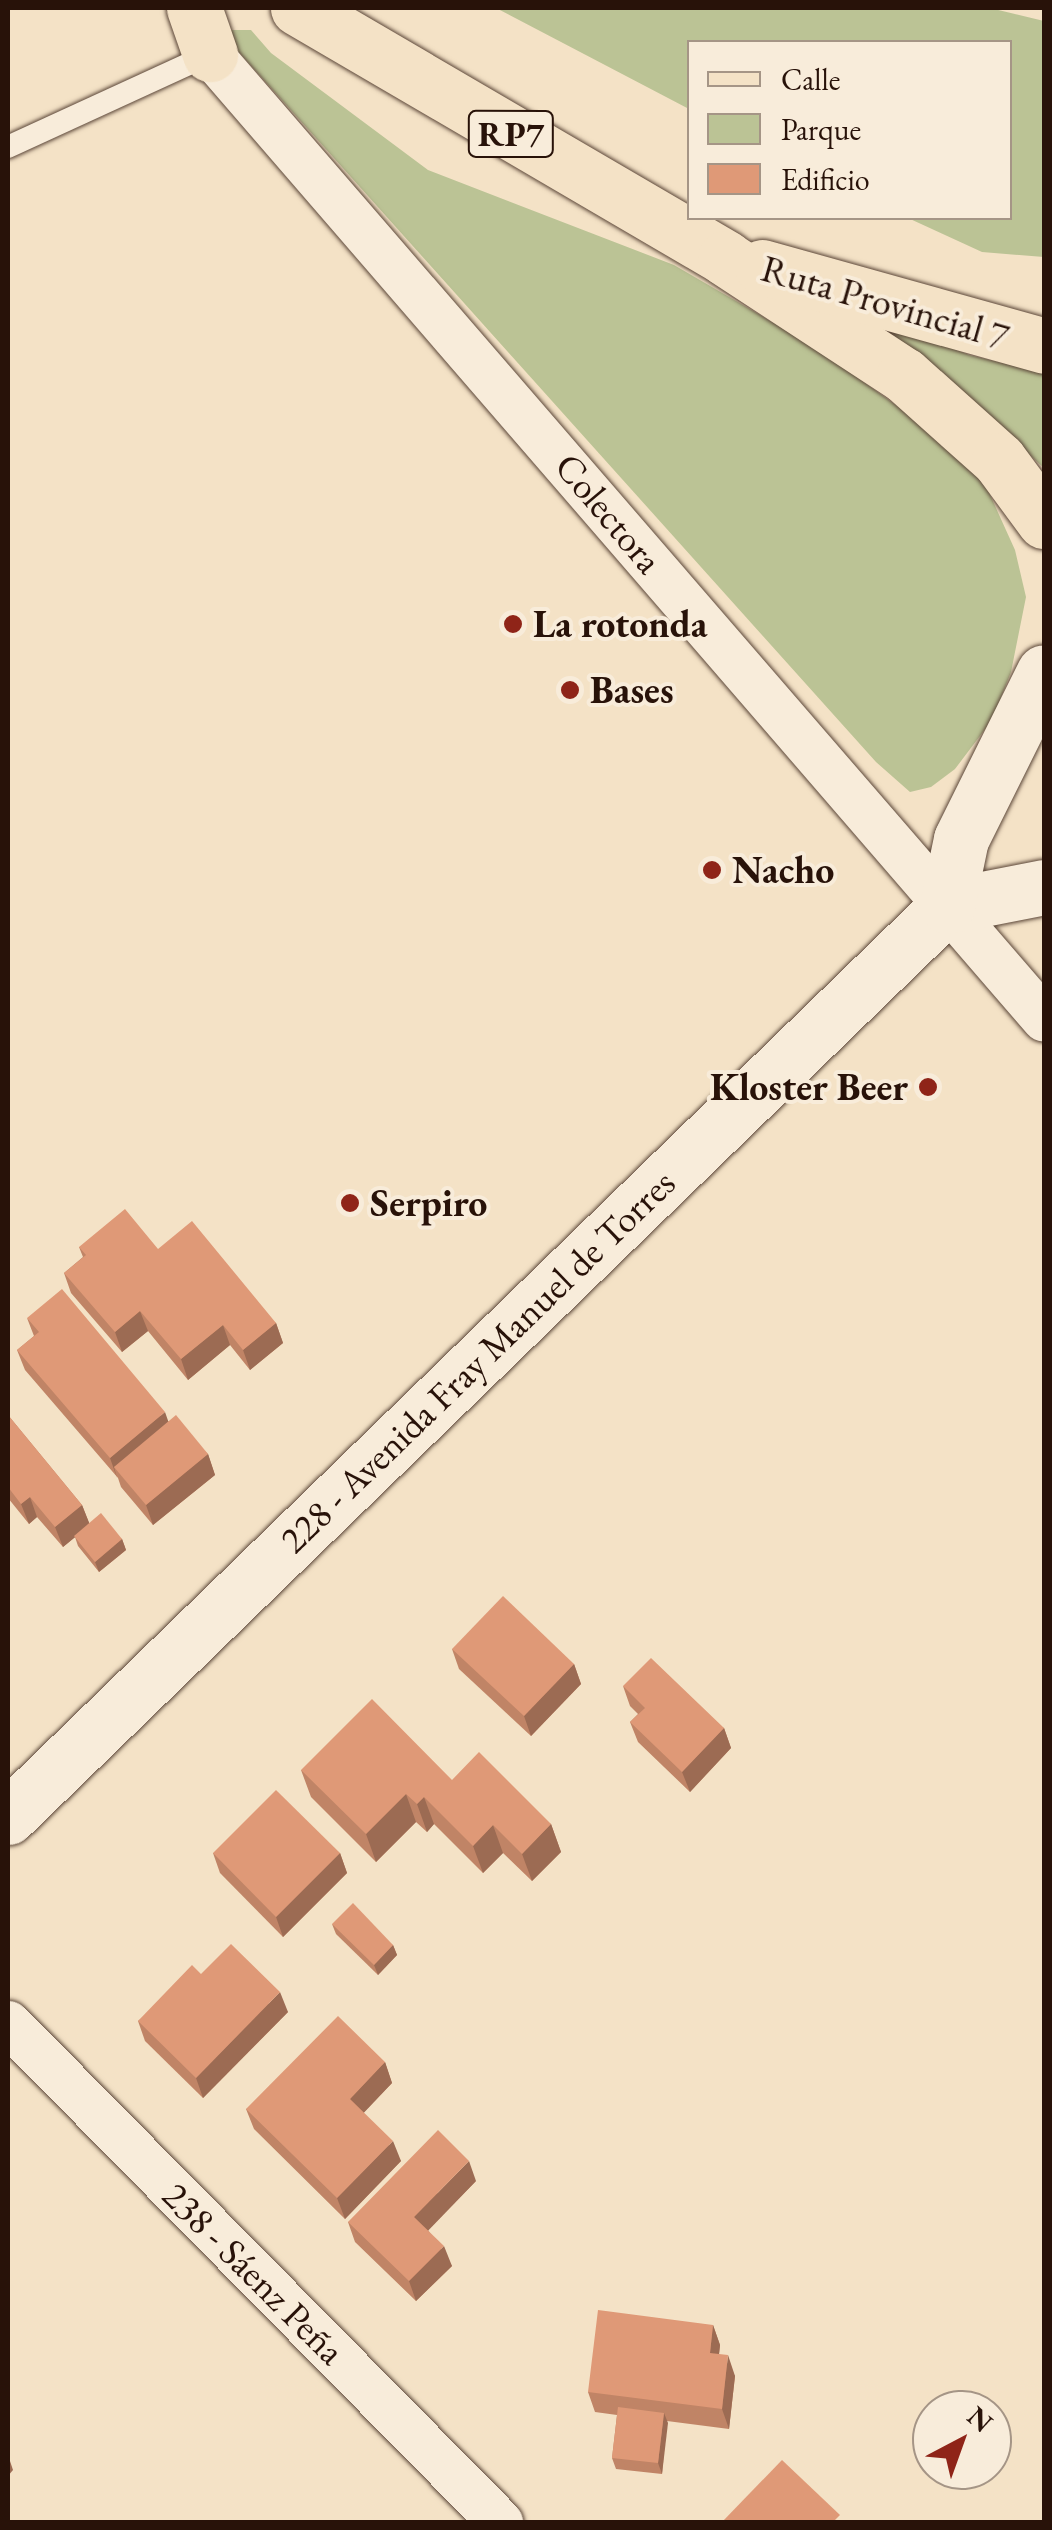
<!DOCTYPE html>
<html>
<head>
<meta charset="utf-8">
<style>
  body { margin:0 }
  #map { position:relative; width:1052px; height:2530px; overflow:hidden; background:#f4e2c6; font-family:"EB Garamond",serif }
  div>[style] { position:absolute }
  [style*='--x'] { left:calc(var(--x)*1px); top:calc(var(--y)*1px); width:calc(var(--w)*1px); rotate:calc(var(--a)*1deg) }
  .green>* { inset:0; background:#bbc395 }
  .roads { filter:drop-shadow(0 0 2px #5b4638) drop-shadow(0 0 2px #5b4638) }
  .service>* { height:22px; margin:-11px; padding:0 11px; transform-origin:11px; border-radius:11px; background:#f8ecda }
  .minor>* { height:45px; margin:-22.5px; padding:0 22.5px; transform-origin:22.5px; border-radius:22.5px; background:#f8ecda }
  .secondary>* { height:55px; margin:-27.5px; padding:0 27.5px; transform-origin:27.5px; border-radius:27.5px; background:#f8ecda }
  .primary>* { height:55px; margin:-27.5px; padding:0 27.5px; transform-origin:27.5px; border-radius:27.5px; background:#f4e2c6 }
  .wall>* { inset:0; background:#c08466 }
  .shaded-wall>* { inset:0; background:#9c6b53 }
  .building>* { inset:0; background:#df9977 }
  .dots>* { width:28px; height:28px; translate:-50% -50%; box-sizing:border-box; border:5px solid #f8ecda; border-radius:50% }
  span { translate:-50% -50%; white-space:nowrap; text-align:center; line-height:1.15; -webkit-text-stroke:8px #f8ecda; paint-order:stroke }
  .shield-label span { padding:2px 8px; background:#f8ecda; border:2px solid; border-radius:8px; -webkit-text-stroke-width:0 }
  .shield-label { font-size:35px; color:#281209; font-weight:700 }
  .street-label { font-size:38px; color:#281209 }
  .poi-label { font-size:38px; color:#281209; font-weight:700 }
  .left { translate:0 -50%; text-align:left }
  .right { translate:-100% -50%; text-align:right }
  .frame { position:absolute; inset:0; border:10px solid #281209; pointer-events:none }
  .legend { position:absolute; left:687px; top:40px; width:325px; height:180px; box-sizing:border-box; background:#f8ecda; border:2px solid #a59586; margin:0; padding:12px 18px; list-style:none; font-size:30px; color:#281209 }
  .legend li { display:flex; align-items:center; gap:20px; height:50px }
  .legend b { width:50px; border:2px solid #a59586 }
  .north { position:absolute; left:912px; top:2390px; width:100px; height:100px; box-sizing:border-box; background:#f8ecda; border:2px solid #a59586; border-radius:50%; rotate:41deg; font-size:28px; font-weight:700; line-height:40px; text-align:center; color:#281209 }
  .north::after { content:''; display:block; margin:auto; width:35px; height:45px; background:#8f2418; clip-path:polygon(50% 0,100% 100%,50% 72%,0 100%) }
</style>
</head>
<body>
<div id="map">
  <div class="green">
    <div style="clip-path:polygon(496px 8px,990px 8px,1044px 21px,1044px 257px,982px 252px,908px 218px,1010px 218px,1010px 42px,690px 42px,689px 109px)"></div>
    <div style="clip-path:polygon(219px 30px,251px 30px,271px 53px,428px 170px,674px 265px,815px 347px,936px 434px,986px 486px,1015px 550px,1026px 597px,1011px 672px,992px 720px,955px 769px,931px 787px,910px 792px,876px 762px)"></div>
    <div style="clip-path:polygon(792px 280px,969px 355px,1044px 373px,1044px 468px,954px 387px)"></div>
  </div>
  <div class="roads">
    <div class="service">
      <div style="--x:8;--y:147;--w:222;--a:-24.7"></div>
    </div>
    <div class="minor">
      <div style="--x:210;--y:54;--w:1275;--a:49.16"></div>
      <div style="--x:8;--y:2023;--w:701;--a:45.4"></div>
    </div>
    <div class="secondary">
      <div style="--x:947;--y:906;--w:99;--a:-11.1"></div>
      <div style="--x:8;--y:1817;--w:1308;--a:-44.13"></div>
      <div style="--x:947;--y:906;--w:68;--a:-78.2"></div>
      <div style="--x:961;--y:839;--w:186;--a:-63.6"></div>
    </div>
    <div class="primary">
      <div style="--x:194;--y:8;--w:49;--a:70.8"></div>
      <div style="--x:298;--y:8;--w:495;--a:30.3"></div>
      <div style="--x:725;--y:258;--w:214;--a:33.2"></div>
      <div style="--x:904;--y:375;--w:127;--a:41.8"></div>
      <div style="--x:999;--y:460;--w:76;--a:53.6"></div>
      <div style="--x:762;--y:267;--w:293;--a:15.6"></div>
    </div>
  </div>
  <div class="wall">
    <div style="clip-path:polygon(79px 1247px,158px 1249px,276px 1323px,283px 1343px,250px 1370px,230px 1345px,188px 1380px,148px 1331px,122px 1352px,71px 1293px,64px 1273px,83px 1257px)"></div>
    <div style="clip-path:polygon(27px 1318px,168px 1421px,208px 1454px,215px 1475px,153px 1525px,121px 1487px,118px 1478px,25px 1370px,17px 1350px,34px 1336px)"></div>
    <div style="clip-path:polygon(8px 1415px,82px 1505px,89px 1523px,122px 1539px,126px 1550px,99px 1572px,78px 1546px,75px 1537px,63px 1547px,37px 1517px,29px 1524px,8px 1498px)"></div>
    <div style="clip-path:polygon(452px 1649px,574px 1664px,581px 1684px,531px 1736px,459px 1669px)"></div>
    <div style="clip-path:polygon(623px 1686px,724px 1728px,731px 1748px,690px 1792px,638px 1742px,630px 1722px,638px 1714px,630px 1706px)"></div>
    <div style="clip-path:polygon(301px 1770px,452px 1780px,551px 1824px,561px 1852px,532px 1881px,503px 1853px,483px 1873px,434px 1824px,427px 1832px,416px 1822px,376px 1862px,311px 1797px)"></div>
    <div style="clip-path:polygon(213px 1853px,340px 1853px,347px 1873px,283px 1937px,220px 1873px)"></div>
    <div style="clip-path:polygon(332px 1924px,393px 1945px,397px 1955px,378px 1975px,336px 1934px)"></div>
    <div style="clip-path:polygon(201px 1974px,288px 2012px,203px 2098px,145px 2041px,138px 2021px)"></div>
    <div style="clip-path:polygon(385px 2062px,392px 2083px,363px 2113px,401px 2161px,345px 2219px,254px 2129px,246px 2109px)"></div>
    <div style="clip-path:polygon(476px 2181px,428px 2230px,452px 2266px,416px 2301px,355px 2242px,348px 2222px)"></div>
    <div style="clip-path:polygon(713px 2325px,720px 2345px,719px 2354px,735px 2376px,729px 2429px,667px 2421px,662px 2474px,616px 2469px,612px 2458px,617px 2415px,595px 2412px,588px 2392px)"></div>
  </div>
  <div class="shaded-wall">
    <div style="clip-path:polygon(140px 1311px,148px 1331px,122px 1352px,115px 1332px)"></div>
    <div style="clip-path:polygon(276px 1323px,283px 1343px,250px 1370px,243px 1350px)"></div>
    <div style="clip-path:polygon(223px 1325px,230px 1345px,188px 1380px,181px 1359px)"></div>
    <div style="clip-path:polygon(165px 1412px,172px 1432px,114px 1467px,117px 1478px,110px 1458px)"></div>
    <div style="clip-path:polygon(208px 1454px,215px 1475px,153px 1525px,146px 1505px)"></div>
    <div style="clip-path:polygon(30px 1497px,37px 1517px,29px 1524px,21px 1504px)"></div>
    <div style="clip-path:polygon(82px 1505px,90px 1525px,63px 1547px,55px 1527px)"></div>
    <div style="clip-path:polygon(122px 1539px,126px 1550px,99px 1572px,95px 1562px)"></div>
    <div style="clip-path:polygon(574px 1664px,581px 1684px,531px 1736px,524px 1716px)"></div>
    <div style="clip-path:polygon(724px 1728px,731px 1748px,690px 1792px,682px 1772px)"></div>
    <div style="clip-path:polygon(406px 1794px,416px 1822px,376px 1862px,366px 1834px)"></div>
    <div style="clip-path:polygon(424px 1797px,434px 1824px,427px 1832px,417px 1804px)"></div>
    <div style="clip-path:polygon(551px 1824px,561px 1852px,532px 1881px,522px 1854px)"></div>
    <div style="clip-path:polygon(493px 1825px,503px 1853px,483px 1873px,473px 1846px)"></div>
    <div style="clip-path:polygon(340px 1853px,347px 1873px,283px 1937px,276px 1917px)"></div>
    <div style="clip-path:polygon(393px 1945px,397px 1955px,378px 1975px,374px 1965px)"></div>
    <div style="clip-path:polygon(280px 1992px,288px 2012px,203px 2098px,196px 2078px)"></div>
    <div style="clip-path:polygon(385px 2062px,392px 2083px,357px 2120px,350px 2099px)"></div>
    <div style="clip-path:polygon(393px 2141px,401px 2161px,345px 2219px,337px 2198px)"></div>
    <div style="clip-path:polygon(469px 2161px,476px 2181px,422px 2237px,414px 2217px)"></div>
    <div style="clip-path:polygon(444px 2246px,452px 2266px,416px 2301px,409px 2281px)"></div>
    <div style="clip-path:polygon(713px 2325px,720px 2345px,717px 2373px,710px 2353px)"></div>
    <div style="clip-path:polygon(728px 2355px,735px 2376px,729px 2429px,722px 2409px)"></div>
    <div style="clip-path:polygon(664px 2413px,668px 2423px,662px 2474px,658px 2463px)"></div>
    <div style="clip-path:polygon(8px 2455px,13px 2470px,8px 2476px)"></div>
  </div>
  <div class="building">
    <div style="clip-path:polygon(125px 1209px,158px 1249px,192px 1221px,276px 1323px,243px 1350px,223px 1325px,181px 1359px,140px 1311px,115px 1332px,64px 1273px,86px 1255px,79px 1247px)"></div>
    <div style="clip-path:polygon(62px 1289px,165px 1412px,110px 1458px,17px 1350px,39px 1332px,27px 1318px)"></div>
    <div style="clip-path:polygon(8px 1415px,82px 1505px,55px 1527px,30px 1497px,21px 1504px,8px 1487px)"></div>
    <div style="clip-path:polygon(176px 1415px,208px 1454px,146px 1505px,114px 1467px)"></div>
    <div style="clip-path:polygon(101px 1513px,122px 1539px,95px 1562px,74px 1536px)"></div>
    <div style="clip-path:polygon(503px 1596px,574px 1664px,524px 1716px,452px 1649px)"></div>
    <div style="clip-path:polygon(651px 1658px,724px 1728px,682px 1772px,630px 1722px,645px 1708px,623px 1686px)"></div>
    <div style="clip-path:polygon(372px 1699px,452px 1780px,479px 1752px,551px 1824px,522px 1854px,493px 1825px,473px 1846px,424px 1797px,417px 1804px,406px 1794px,366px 1834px,301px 1770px)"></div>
    <div style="clip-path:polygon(276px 1790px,340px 1853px,276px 1917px,213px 1853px)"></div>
    <div style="clip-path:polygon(353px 1903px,393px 1945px,374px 1965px,332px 1924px)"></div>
    <div style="clip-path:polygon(231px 1944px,280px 1992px,196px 2078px,138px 2021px,192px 1965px,201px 1974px)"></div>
    <div style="clip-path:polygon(338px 2016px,385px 2062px,350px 2099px,393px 2141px,337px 2198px,246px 2109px)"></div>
    <div style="clip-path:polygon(438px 2130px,469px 2161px,414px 2217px,444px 2246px,409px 2281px,348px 2222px)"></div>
    <div style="clip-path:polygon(598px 2310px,713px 2325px,710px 2353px,728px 2355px,722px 2409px,588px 2392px)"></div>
    <div style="clip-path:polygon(618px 2407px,664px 2413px,658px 2463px,612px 2458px)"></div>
    <div style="clip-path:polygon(782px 2460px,840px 2515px,833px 2522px,722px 2522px)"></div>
  </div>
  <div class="dots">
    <div style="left:513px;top:624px;background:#8f2418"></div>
    <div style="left:570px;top:690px;background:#8f2418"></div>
    <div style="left:712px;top:870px;background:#8f2418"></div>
    <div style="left:928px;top:1087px;background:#8f2418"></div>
    <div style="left:350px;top:1203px;background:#8f2418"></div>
  </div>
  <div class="shield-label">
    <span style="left:511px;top:134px">RP7</span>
  </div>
  <div class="street-label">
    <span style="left:885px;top:302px;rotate:16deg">Ruta Provincial 7</span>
    <span style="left:609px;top:513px;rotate:50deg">Colectora</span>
    <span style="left:477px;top:1361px;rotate:-44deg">228 - Avenida Fray Manuel de Torres</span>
    <span style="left:254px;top:2273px;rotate:45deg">238 - Sáenz Peña</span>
  </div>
  <div class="poi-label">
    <span class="left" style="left:533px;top:624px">La rotonda</span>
    <span class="left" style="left:590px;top:690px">Bases</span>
    <span class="left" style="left:732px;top:870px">Nacho</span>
    <span class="right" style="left:908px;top:1087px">Kloster Beer</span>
    <span class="left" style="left:370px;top:1203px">Serpiro</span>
  </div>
  <div class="frame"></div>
  <ul class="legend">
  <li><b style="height:12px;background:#f4e2c6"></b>Calle</li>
  <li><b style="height:28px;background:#bbc395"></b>Parque</li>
  <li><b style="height:28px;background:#df9977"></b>Edificio</li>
  </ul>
  <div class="north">N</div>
</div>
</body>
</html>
